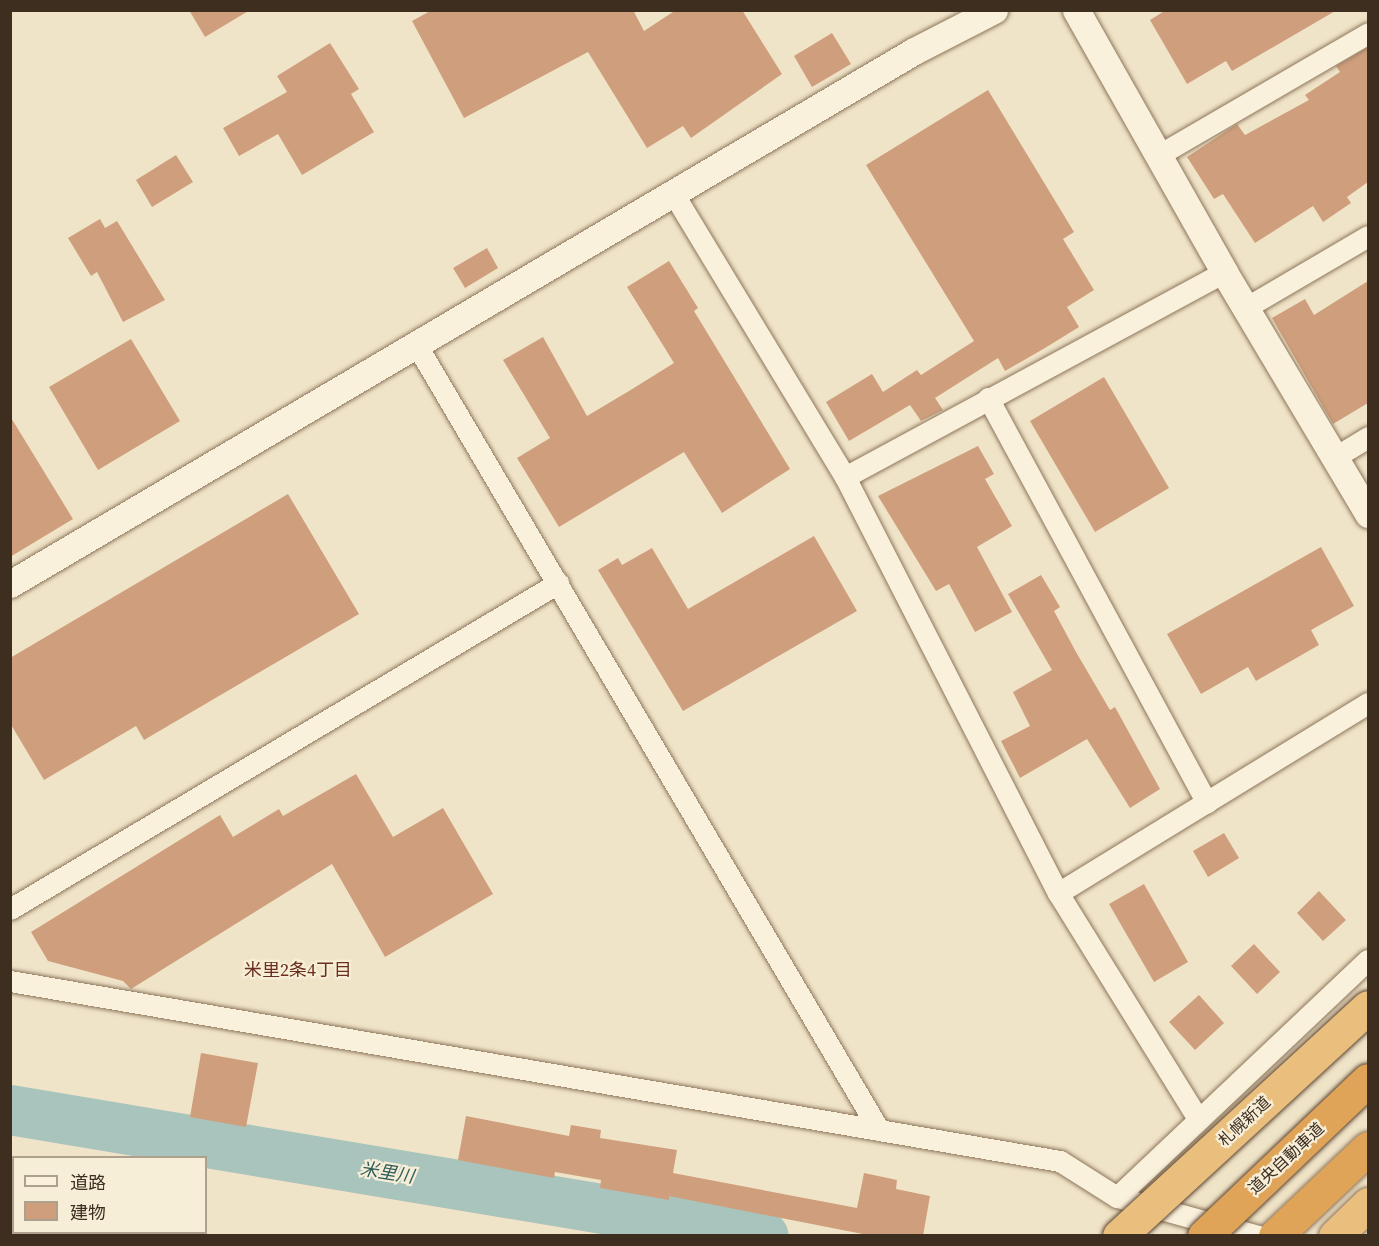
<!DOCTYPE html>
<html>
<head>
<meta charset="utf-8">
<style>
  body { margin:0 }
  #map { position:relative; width:1379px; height:1246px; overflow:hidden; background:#f0e4c8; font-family:"Source Serif 4","Noto Sans JP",serif }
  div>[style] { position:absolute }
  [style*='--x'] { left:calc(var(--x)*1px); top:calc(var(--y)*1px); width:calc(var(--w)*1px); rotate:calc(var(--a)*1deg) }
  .river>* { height:50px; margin:-25px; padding:0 25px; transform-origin:25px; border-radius:25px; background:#a9c4bc }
  .building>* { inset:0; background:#cf9f7d }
  .path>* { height:4px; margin-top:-2px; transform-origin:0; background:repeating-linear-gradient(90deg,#8d765c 0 4.5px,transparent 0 7.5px) }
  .roads { filter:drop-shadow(0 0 2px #8d765c) drop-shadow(0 0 2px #8d765c) }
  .minor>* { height:21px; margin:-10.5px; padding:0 10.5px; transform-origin:10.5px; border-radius:10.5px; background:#faf1dc }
  .tertiary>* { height:27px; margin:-13.5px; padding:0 13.5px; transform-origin:13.5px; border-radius:13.5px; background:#faf1dc }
  .trunk>* { height:33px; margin:-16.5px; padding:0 16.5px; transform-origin:16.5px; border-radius:16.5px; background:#eabe7c }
  .motorway>* { height:33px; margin:-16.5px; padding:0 16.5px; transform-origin:16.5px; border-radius:16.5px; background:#e0a458 }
  .bridges { filter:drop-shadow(0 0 2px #5b4430) drop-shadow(0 0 2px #5b4430) }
  .trunk-bridge>* { height:33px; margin:-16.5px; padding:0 16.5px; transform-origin:16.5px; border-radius:16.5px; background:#eabe7c }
  .motorway-bridge>* { height:33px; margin:-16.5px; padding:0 16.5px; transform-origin:16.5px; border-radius:16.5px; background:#e0a458 }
  span { translate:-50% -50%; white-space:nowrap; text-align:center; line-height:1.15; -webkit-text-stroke:4.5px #f7eed8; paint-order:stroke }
  .street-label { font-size:16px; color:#3d2e20 }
  .neighbourhood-label { font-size:18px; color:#6b2e1e }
  .water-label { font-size:18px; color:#2f5d5a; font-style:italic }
  .frame { position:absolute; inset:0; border:12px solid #3d2e20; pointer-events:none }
  .legend { position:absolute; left:12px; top:1156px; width:195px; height:78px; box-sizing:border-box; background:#f7eed8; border:2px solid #ada18e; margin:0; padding:8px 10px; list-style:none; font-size:18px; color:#3d2e20 }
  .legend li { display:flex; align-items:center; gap:12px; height:30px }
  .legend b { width:30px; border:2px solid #ada18e }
</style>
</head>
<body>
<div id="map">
  <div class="river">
    <div style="--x:10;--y:1110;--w:764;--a:9.49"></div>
  </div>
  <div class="building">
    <div style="clip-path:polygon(189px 10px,250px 10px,205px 37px)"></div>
    <div style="clip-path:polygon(432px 10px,633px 10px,644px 31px,676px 10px,742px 10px,782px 74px,691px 138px,683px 126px,647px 148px,588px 52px,464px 118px,412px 21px)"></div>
    <div style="clip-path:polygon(1166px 10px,1337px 10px,1232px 71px,1226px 61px,1187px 84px,1150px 20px)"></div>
    <div style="clip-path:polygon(832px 33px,851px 64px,812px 87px,794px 56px)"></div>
    <div style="clip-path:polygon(330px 43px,359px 89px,351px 94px,374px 132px,302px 175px,278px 134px,239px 156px,223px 128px,287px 92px,277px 76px)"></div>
    <div style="clip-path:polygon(1368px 47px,1368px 182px,1347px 197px,1351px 203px,1323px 222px,1313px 206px,1255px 243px,1223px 194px,1214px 199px,1187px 157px,1237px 124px,1245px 135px,1309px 100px,1305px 95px,1340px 72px,1336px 66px)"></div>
    <div style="clip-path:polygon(988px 90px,1074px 232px,1063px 239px,1094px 290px,1067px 307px,1079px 327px,1045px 348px,1005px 371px,998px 358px,935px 398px,943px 410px,921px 421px,910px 405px,849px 441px,826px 402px,872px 374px,883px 392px,917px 370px,921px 375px,974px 341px,866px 165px)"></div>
    <div style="clip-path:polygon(176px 155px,193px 182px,152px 207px,136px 180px)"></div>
    <div style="clip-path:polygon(100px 219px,105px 228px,117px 221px,165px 300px,123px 322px,97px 272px,91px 276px,68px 238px)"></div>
    <div style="clip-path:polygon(487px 248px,498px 268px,465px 288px,453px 268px)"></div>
    <div style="clip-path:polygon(669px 261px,698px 308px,694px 311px,790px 469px,722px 513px,684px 452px,559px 527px,517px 458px,550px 438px,503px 360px,543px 337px,587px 416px,629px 391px,674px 363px,627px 287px)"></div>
    <div style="clip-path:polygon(1368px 281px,1368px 403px,1333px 424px,1272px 318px,1305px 299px,1314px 315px)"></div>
    <div style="clip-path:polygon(131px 339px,180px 421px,98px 470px,49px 387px)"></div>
    <div style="clip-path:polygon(1104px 377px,1169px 488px,1095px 532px,1030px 421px)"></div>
    <div style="clip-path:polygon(10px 416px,73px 519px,10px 557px)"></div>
    <div style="clip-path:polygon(978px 446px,994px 474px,985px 479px,1012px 526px,977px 547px,1012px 612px,975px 632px,949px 584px,936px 591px,878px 496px)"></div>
    <div style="clip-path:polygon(288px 494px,359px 614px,144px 740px,136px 726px,44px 780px,10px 723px,10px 658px)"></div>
    <div style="clip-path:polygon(814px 536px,857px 611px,683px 711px,598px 570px,618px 558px,622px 565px,652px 548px,688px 609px)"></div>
    <div style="clip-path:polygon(1321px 547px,1354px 606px,1311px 630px,1319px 645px,1256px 681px,1248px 667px,1201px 694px,1167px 634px)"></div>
    <div style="clip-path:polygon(1041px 575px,1060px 607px,1054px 611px,1076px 652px,1110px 710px,1115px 707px,1160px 789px,1130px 808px,1087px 739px,1020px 778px,1001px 741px,1030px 726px,1013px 692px,1052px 670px,1008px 594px)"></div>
    <div style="clip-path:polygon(356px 774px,393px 837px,443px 808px,493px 894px,385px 957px,332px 864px,131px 989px,123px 981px,48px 961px,31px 932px,220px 815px,233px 837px,279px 809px,283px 816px)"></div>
    <div style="clip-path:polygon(1224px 833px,1239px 858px,1208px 877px,1193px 851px)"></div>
    <div style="clip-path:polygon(1144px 884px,1188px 962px,1154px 982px,1109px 904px)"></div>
    <div style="clip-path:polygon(1319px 891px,1346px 920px,1323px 941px,1297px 913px)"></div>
    <div style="clip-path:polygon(1254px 944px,1280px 972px,1257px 994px,1231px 966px)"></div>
    <div style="clip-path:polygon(1199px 995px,1224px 1023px,1195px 1050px,1169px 1022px)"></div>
    <div style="clip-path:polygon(201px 1053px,258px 1063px,246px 1127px,190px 1117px)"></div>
    <div style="clip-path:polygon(466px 1116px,569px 1136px,571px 1125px,601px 1130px,600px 1138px,677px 1150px,673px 1173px,857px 1208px,864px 1173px,897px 1180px,896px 1189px,930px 1196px,923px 1236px,873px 1236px,669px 1196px,669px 1200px,600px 1188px,601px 1180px,555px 1172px,554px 1178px,458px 1160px)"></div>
  </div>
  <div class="path">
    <div style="--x:10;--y:1218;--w:4;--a:0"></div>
    <div style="--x:102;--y:1232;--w:18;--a:13"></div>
  </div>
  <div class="roads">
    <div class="minor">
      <div style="--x:1157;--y:156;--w:244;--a:-30.2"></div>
      <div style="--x:673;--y:193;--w:332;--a:58.8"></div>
      <div style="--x:845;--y:477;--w:467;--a:62.9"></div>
      <div style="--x:1058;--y:893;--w:266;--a:58.2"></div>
      <div style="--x:1247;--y:307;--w:140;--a:-30.4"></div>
      <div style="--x:416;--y:344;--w:912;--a:59.5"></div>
      <div style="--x:988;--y:398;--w:460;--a:61.6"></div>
      <div style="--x:1335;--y:457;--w:39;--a:-31"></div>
      <div style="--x:845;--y:477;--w:431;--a:-28.4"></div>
      <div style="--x:1058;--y:893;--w:364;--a:-31.5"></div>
      <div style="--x:10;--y:909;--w:638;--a:-30.75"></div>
      <div style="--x:10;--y:981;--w:1065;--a:9.73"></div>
      <div style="--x:1060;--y:1161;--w:67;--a:32.3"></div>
      <div style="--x:1117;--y:1197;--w:147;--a:15.4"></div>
      <div style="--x:1117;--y:1197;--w:345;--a:-43.4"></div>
    </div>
    <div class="tertiary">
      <div style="--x:1076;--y:10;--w:301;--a:60.5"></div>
      <div style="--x:1224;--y:272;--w:282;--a:59.2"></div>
      <div style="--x:10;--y:584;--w:1049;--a:-30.52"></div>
      <div style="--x:914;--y:51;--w:90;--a:-27.1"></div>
    </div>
    <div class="trunk">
      <div style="--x:1335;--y:1236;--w:46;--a:-44.1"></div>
    </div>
    <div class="motorway">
      <div style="--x:1275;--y:1236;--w:128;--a:-43.4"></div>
    </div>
  </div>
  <div class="bridges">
    <div class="trunk-bridge">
      <div style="--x:1119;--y:1236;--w:338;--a:-42.6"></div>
    </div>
    <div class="motorway-bridge">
      <div style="--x:1204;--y:1236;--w:226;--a:-43.6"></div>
    </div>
  </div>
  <div class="street-label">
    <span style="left:1244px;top:1121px;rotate:-43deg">札幌新道</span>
    <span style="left:1286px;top:1158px;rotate:-43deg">道央自動車道</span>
  </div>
  <div class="neighbourhood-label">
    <span style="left:298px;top:970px">米里2条4丁目</span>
  </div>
  <div class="water-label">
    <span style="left:387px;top:1173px;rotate:9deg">米里川</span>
  </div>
  <div class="frame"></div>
  <ul class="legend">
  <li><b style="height:8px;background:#faf1dc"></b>道路</li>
  <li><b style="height:16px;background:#cf9f7d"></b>建物</li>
  </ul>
</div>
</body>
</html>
